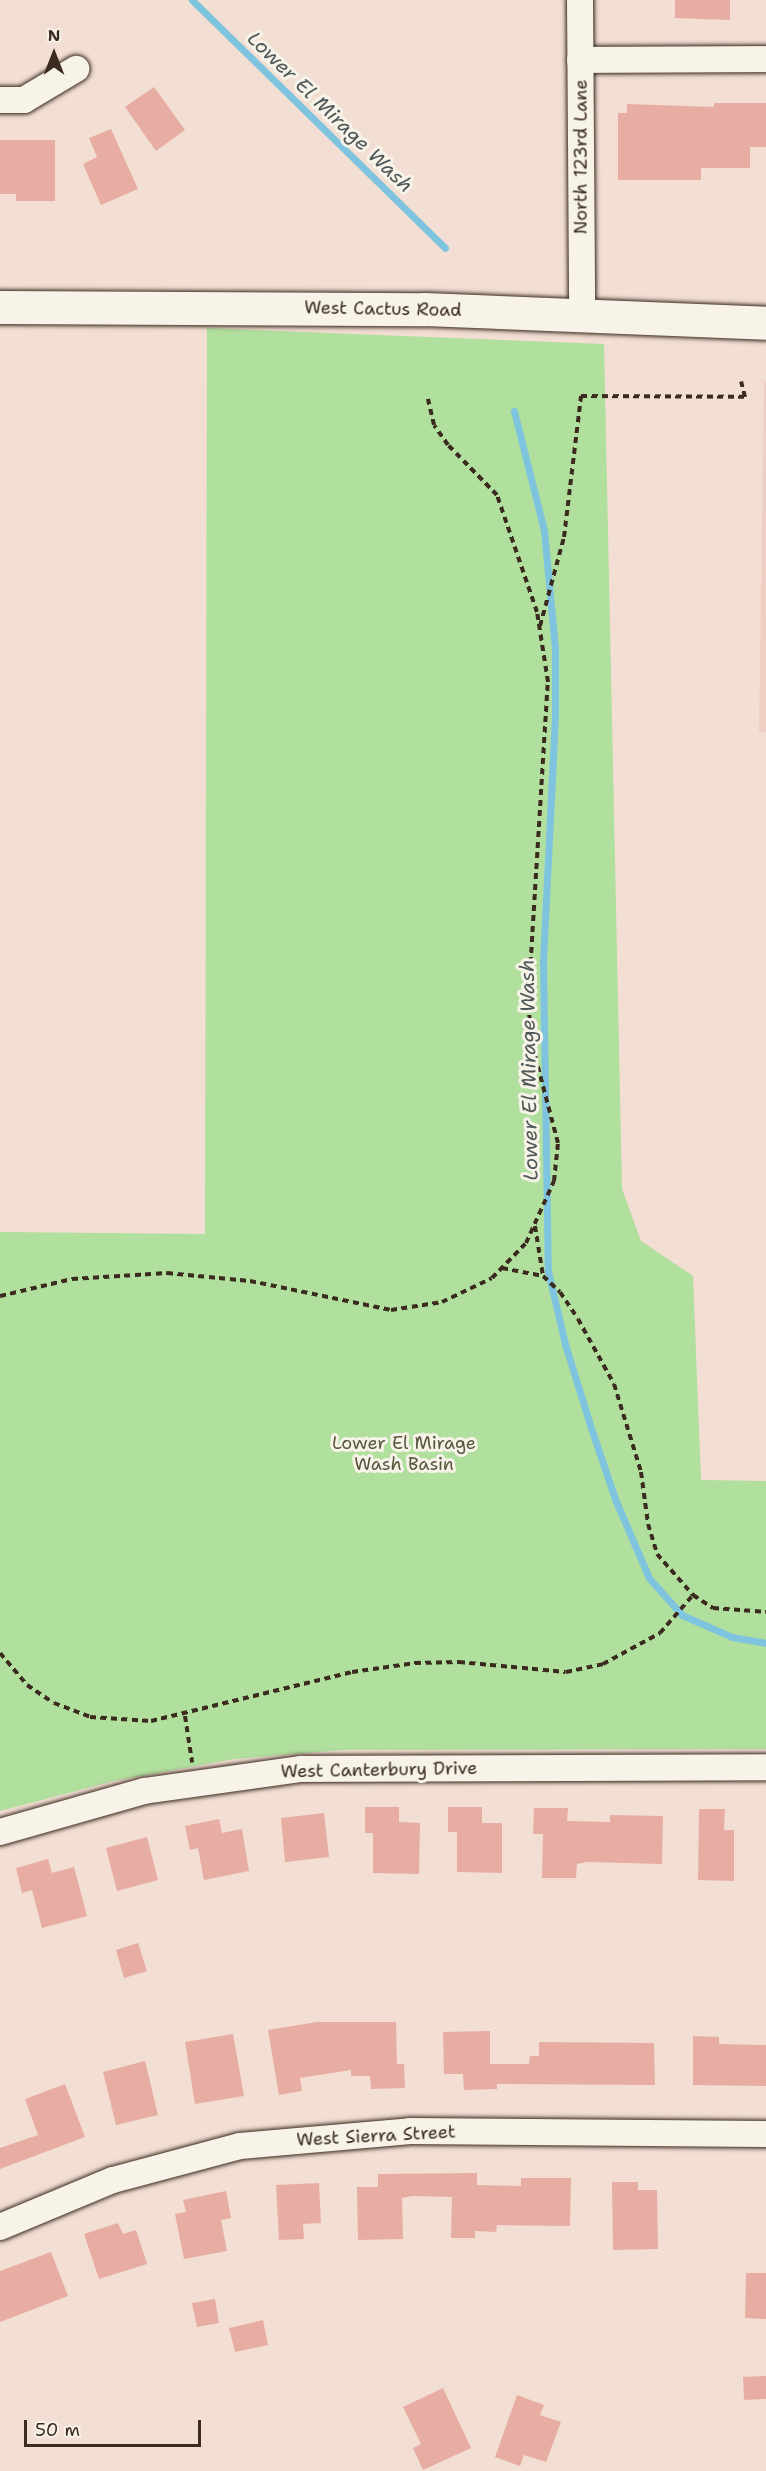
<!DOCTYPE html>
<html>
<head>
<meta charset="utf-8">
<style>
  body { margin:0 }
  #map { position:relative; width:766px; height:2471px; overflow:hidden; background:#f2ded3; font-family:"Shantell Sans",sans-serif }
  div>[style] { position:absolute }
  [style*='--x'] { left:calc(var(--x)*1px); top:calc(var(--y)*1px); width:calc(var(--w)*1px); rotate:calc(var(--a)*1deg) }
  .built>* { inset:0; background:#efcfc4 }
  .green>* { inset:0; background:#b1df9e }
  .stream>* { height:7px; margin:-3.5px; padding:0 3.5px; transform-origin:3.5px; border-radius:3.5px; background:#7ec4de }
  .building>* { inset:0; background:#e7ada2 }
  .path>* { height:4px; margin-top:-2px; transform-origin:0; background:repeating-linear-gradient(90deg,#3b2a1e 0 6px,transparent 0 10.5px) }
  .roads { filter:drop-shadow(0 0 2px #3b2a1e) drop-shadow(0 0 2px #3b2a1e) }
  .minor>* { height:26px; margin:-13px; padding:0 13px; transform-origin:13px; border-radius:13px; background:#f7f3e8 }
  .secondary>* { height:33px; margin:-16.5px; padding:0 16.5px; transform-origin:16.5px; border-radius:16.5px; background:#f7f3e8 }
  span { translate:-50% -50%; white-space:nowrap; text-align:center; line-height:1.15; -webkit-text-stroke:6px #f7f3e8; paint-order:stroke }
  .street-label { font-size:18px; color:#3b2a1e }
  .park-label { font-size:18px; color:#58573e }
  .water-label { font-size:20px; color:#4f5858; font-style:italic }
  .north { position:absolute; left:24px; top:24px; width:60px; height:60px; -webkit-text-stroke:4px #f7f3e8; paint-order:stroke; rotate:0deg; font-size:16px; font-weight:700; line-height:24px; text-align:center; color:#3b2a1e }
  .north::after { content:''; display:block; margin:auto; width:21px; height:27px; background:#3b2a1e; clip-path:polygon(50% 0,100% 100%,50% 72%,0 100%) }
  .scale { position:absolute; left:24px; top:2420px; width:177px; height:27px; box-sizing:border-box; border:3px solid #3b2a1e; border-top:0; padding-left:8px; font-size:18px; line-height:21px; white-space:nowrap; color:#3b2a1e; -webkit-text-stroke:4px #f7f3e8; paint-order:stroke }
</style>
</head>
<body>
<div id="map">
  <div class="built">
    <div style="clip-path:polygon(764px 381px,766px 381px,766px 732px,759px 732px)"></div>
  </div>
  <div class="green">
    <div style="clip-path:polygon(207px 328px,604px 344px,622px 1189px,641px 1241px,693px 1276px,701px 1480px,766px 1481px,766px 1749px,341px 1750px,234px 1759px,114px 1781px,0 1811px,0 1232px,205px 1234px)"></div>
  </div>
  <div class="stream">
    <div style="--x:192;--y:0;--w:354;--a:44.4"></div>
    <div style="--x:514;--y:411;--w:123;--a:75.9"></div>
    <div style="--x:544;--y:530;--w:120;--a:84.7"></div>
    <div style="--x:555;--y:649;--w:67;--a:90"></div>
    <div style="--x:555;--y:716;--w:245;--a:92.8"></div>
    <div style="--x:543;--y:961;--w:310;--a:89.1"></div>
    <div style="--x:548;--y:1271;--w:75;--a:76.9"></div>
    <div style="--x:565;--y:1344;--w:85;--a:72.8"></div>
    <div style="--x:590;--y:1425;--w:78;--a:71.3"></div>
    <div style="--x:615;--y:1499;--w:86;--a:66.7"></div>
    <div style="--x:649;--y:1578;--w:50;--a:48.3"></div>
    <div style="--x:682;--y:1615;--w:55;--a:23.7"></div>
    <div style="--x:732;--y:1637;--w:35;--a:10"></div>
  </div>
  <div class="building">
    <div style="clip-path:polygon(675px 0,730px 0,730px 20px,675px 18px)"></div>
    <div style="clip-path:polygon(154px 87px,185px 130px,156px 151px,125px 107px)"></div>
    <div style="clip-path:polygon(714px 103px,766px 103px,766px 147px,750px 147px,750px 168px,701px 168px,701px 180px,618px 180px,618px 113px,627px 113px,627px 104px,714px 107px)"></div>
    <div style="clip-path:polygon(111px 129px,138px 189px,101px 205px,83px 164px,97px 157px,89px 138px)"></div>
    <div style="clip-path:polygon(0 140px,55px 140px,55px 201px,16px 201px,16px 194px,0 194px)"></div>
    <div style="clip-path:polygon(365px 1807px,399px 1807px,399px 1822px,420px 1823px,419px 1874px,373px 1873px,373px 1833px,365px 1833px)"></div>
    <div style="clip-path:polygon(448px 1807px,482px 1807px,482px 1823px,502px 1823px,502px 1873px,457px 1872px,457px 1832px,448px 1832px)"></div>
    <div style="clip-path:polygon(534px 1808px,568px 1808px,567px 1821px,610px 1822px,610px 1815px,663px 1816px,662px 1864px,587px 1862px,577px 1864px,576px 1878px,542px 1878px,543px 1834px,533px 1834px)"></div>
    <div style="clip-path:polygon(699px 1809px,725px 1809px,724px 1830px,734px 1830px,734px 1881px,698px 1880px)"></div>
    <div style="clip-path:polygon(324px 1813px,329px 1857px,285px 1862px,281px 1818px)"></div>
    <div style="clip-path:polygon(219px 1819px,222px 1833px,242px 1829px,249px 1871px,204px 1880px,198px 1848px,190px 1850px,185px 1826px)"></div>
    <div style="clip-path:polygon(147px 1837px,158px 1880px,117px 1891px,106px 1848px)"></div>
    <div style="clip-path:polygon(48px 1859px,52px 1873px,74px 1867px,87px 1916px,42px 1928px,32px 1890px,22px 1893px,16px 1868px)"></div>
    <div style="clip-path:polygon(138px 1943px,147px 1971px,124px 1978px,116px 1950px)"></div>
    <div style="clip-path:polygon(317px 2022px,396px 2022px,397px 2064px,404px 2064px,405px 2088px,371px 2089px,370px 2076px,351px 2076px,351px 2070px,300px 2078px,302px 2091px,279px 2095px,268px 2030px)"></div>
    <div style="clip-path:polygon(490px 2031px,490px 2064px,529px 2064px,530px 2056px,539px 2056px,539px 2042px,654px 2043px,655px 2085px,497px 2084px,497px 2089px,464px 2090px,463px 2074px,444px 2074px,443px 2032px)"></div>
    <div style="clip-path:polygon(233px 2034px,244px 2096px,195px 2104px,185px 2042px)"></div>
    <div style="clip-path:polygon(693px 2036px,719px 2037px,719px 2044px,766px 2045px,766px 2086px,693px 2085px)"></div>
    <div style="clip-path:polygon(145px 2061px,158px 2115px,116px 2125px,103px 2072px)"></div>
    <div style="clip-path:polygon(65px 2084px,85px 2137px,0 2169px,0 2148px,38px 2135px,25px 2099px)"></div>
    <div style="clip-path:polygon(477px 2173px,477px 2185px,521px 2186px,521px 2178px,571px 2178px,570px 2226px,497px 2225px,496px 2232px,475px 2231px,475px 2238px,451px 2238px,452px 2197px,412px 2196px,402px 2198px,403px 2239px,358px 2240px,357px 2187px,378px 2187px,378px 2174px)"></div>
    <div style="clip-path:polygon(612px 2182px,638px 2182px,638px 2190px,657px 2190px,658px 2249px,613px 2250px)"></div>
    <div style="clip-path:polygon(319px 2183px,321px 2223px,303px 2224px,304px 2239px,279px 2240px,276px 2185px)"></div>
    <div style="clip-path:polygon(226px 2191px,231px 2218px,221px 2220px,227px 2251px,184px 2259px,175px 2214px,186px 2212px,183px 2200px)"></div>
    <div style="clip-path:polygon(118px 2223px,123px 2234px,136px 2230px,147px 2264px,99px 2279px,84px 2234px)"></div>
    <div style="clip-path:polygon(51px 2252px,68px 2296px,0 2322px,0 2271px)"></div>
    <div style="clip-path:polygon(746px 2273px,766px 2273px,766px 2319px,745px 2318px)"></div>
    <div style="clip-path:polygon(215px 2299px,219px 2323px,197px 2327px,192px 2303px)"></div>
    <div style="clip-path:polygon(263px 2320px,268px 2345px,235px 2352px,229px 2328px)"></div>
    <div style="clip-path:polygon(766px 2376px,766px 2399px,744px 2400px,743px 2377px)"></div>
    <div style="clip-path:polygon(443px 2388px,471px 2448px,423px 2470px,413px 2448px,421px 2444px,403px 2407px)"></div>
    <div style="clip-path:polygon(517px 2395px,544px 2405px,540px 2415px,561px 2422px,546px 2462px,524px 2455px,520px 2466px,495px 2457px)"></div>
  </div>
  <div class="path">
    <div style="--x:540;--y:626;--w:92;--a:-74.9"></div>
    <div style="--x:564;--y:537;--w:142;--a:-83.1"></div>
    <div style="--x:581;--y:396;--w:164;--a:0.3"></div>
    <div style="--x:745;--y:397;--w:16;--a:-104"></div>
    <div style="--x:535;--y:1226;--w:51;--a:80.9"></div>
    <div style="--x:543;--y:1276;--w:23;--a:43"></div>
    <div style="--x:560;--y:1292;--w:32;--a:56"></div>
    <div style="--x:578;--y:1319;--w:74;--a:61"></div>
    <div style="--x:614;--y:1384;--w:92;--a:72.9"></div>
    <div style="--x:641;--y:1472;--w:52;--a:82.3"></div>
    <div style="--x:648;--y:1524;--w:31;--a:73"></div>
    <div style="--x:657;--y:1554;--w:55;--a:48.7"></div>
    <div style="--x:693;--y:1595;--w:24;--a:33"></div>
    <div style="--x:713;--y:1608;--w:53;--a:4.3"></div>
    <div style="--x:502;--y:1268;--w:42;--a:11"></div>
    <div style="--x:0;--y:1296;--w:74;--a:-13.3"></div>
    <div style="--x:72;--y:1279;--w:95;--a:-3.6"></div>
    <div style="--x:167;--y:1273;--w:83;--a:5.5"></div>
    <div style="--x:250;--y:1281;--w:144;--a:11.6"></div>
    <div style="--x:391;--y:1310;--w:52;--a:-8.9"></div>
    <div style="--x:442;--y:1302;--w:55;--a:-25.6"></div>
    <div style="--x:492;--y:1278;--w:49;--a:-45.8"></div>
    <div style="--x:526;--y:1243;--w:68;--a:-65.7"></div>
    <div style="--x:554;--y:1181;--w:38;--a:-84"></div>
    <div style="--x:558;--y:1143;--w:94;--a:-104.8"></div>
    <div style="--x:534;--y:1052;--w:47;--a:-97.3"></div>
    <div style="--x:528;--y:1005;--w:324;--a:-86.5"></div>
    <div style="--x:548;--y:682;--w:71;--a:-98.9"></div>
    <div style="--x:537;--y:612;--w:124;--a:-108.9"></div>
    <div style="--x:497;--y:495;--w:70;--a:-134.4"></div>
    <div style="--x:448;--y:445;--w:24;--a:-125"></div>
    <div style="--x:434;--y:425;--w:27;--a:-103"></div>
    <div style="--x:0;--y:1653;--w:42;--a:49.8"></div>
    <div style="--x:27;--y:1685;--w:32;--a:34"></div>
    <div style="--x:54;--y:1703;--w:39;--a:21"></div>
    <div style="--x:90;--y:1717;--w:61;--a:3.8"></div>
    <div style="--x:151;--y:1721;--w:207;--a:-13.7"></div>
    <div style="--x:352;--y:1672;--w:64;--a:-8.1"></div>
    <div style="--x:415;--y:1663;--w:44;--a:-1.3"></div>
    <div style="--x:459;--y:1662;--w:107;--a:5.3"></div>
    <div style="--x:566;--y:1672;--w:38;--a:-12"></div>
    <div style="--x:603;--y:1664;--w:65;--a:-28.5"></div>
    <div style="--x:660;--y:1633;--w:50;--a:-49"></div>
    <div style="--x:185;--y:1716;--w:47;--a:81.3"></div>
  </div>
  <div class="roads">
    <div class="minor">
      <div style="--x:580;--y:0;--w:314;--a:89.6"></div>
      <div style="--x:580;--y:60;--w:186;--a:-0.3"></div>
      <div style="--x:0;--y:100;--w:24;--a:0"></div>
      <div style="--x:24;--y:100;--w:61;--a:-30.8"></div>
      <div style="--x:0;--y:1832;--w:150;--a:-15.9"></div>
      <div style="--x:144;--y:1791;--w:159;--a:-8"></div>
      <div style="--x:301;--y:1769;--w:465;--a:-0.2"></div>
      <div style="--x:0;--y:2227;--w:122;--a:-22.6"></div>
      <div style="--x:113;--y:2180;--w:131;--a:-15"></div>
      <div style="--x:240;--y:2146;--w:171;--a:-5"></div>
      <div style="--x:410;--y:2131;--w:356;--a:0.5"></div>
    </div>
    <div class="secondary">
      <div style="--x:0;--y:307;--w:424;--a:0.3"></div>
      <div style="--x:424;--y:309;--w:342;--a:2.3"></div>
    </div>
  </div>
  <div class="street-label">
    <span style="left:581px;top:157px;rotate:-90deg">North 123rd Lane</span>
    <span style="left:383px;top:309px;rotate:1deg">West Cactus Road</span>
    <span style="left:379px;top:1770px;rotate:-1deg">West Canterbury Drive</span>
    <span style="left:376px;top:2136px;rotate:-3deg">West Sierra Street</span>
  </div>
  <div class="park-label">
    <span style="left:404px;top:1454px">Lower El Mirage<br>Wash Basin</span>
  </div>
  <div class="water-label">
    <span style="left:330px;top:112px;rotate:44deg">Lower El Mirage Wash</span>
    <span style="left:529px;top:1070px;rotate:-91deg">Lower El Mirage Wash</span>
  </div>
  <div class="north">N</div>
  <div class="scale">50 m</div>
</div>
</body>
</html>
